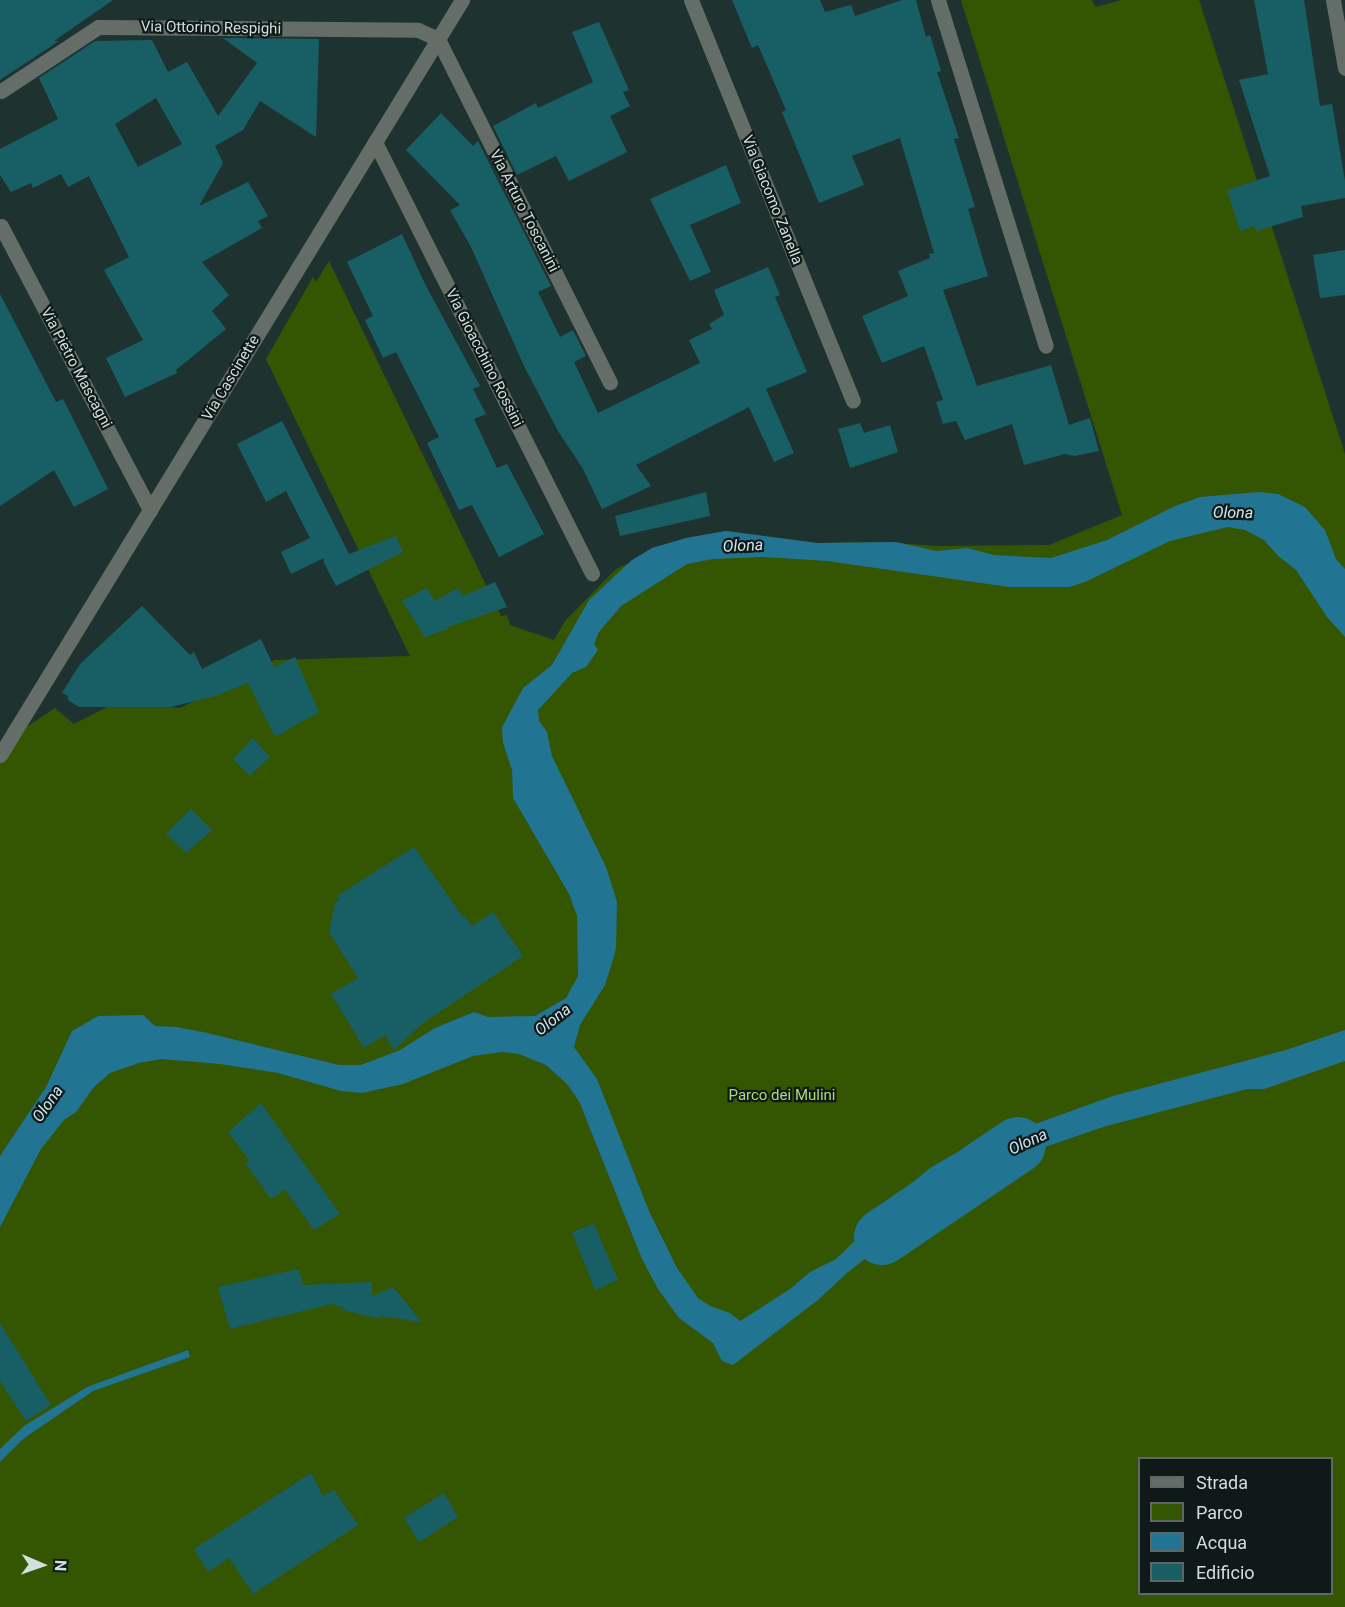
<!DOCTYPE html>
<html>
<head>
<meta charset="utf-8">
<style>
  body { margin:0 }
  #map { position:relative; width:1345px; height:1607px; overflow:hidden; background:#1e332f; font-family:Roboto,sans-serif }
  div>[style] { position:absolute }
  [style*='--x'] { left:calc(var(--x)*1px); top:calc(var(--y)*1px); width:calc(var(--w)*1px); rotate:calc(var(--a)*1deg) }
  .green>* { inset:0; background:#345502 }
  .water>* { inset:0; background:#227493 }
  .river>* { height:56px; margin:-28px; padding:0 28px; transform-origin:28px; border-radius:28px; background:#227493 }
  .building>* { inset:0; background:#185f65 }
  .minor>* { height:15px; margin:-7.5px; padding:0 7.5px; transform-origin:7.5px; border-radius:7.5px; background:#656d68 }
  span { translate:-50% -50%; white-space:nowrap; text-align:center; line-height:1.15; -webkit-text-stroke:4.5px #0f1917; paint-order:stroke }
  .street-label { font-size:15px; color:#d2dfdc }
  .park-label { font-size:15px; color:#ad7 }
  .water-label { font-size:16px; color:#d0e7f2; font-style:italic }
  .legend { position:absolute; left:1138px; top:1457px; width:195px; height:138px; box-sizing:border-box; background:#0f1917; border:2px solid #5d6866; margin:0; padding:8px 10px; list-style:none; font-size:18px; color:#d2dfdc }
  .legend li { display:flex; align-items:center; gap:12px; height:30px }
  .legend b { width:30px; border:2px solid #5d6866 }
  .north { position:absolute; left:12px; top:1535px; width:60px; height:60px; -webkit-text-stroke:4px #0f1917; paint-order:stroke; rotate:92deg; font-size:16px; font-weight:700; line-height:24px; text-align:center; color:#d2dfdc }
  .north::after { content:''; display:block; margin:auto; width:21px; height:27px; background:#d2dfdc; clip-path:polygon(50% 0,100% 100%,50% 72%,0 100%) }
</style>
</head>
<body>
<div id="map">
  <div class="green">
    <div style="clip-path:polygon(evenodd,961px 0,1092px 0,1095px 7px,1122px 0,1199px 0,1345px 454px,1345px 1607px,0 1607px,0 745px,55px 708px,74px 724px,115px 703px,180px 708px,275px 660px,410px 656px,266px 359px,313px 277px,316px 282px,329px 261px,501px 616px,507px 615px,510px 625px,554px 640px,565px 621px,616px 569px,686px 538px,726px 531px,817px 543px,881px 542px,938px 546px,1049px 545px,1122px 515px,961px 0,1140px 1458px,1332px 1458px,1332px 1594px,1140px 1594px,1140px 1458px)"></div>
  </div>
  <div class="water">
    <div style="clip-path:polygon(1259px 492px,1278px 494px,1305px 507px,1325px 530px,1336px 559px,1345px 569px,1345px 637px,1327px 617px,1296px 570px,1278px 556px,1264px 540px,1245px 530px,1228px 527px,1170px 541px,1085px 582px,1069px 587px,1009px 587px,827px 561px,763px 557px,713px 559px,687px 564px,621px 606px,599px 632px,594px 644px,598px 650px,586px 667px,572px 673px,538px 710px,539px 721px,547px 732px,552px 756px,606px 867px,617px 902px,616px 948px,612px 963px,605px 985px,580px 1025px,574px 1047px,597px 1079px,649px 1211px,677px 1268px,698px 1298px,710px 1306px,730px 1313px,740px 1321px,790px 1289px,810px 1272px,836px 1259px,867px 1229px,874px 1215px,930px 1168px,954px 1154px,976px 1149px,1010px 1133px,1113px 1096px,1286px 1050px,1345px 1030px,1345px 1061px,1264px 1089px,1247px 1089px,1103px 1127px,1019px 1156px,960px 1184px,847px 1273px,818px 1300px,733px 1365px,722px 1361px,713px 1343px,679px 1318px,658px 1289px,642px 1259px,579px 1101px,567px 1084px,546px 1065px,519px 1054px,503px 1052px,473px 1056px,403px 1084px,362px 1093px,341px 1091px,278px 1073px,220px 1064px,161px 1059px,139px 1063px,110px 1073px,94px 1087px,76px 1112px,64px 1120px,41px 1149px,0 1227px,0 1156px,46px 1087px,72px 1031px,98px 1016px,143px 1015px,155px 1026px,176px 1027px,203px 1032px,339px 1065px,361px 1065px,400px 1050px,435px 1028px,474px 1012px,488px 1017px,535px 1016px,566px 998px,578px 976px,577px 916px,569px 894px,513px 798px,512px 770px,503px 743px,502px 727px,523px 688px,552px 665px,589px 600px,632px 560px,652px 548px,686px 538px,726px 531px,817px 543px,896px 542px,936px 551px,967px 548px,994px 555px,1051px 558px,1107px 540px,1175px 506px,1200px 497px)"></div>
    <div style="clip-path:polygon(188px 1350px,190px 1357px,93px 1391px,23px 1439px,0 1462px,0 1449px,24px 1426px,87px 1387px)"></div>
  </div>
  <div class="river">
    <div style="--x:882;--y:1237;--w:164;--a:-34.1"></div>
  </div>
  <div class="building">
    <div style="clip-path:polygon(0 0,113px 0,54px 41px,59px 41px,0 80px)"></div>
    <div style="clip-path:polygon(732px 0,820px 0,825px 12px,851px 5px,855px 16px,902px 0,916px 0,926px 37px,930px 35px,941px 71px,937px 72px,959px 138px,954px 139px,975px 207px,968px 209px,988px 276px,943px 290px,977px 386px,1051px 365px,1069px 425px,1090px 418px,1099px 451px,1075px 456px,1065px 454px,1024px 465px,1012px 424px,965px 440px,956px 421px,943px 424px,936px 402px,943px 400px,924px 346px,882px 363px,862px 316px,908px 296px,898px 271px,930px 258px,929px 254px,934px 253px,900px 138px,852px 156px,864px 185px,819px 203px,782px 112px,786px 110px,758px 45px,752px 48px)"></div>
    <div style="clip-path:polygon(1254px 0,1304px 0,1320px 106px,1332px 104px,1345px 181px,1345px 198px,1301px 206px,1303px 217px,1256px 231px,1254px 226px,1240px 231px,1227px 190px,1270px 176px,1239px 80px,1268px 74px)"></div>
    <div style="clip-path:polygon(599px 22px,629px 90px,623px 92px,630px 106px,610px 116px,627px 152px,569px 181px,556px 156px,517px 175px,493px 126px,536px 103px,538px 108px,593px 82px,572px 32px)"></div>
    <div style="clip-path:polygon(evenodd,223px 38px,319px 39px,316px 137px,260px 101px,243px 130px,215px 146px,223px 163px,199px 206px,248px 182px,268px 216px,258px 221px,262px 228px,202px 262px,229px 295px,212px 311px,226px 329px,176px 370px,177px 373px,125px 397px,106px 358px,143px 340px,104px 270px,129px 257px,89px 176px,68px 187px,61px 174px,33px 188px,31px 183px,11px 192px,0 175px,0 149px,58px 119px,39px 78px,95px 41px,152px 40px,168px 72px,187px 62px,218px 116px,257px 63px,223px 38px,156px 98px,182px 144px,138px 167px,115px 124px,156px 98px)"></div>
    <div style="clip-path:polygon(441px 113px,473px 146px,478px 141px,551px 286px,538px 292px,560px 337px,573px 330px,586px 356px,574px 362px,598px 413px,700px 363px,689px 340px,712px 329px,709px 324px,724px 315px,714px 290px,768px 267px,780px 295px,775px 297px,807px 372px,766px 389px,794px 453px,774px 462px,749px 407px,636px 465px,651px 486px,602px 509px,583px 469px,558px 431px,524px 366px,471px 247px,450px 210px,460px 205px,406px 150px)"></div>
    <div style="clip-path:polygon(726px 165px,741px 203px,690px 225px,711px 272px,690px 281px,650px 199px)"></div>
    <div style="clip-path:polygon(402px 234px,426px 286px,480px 386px,473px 389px,486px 414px,474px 419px,497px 468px,507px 464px,544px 534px,499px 557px,472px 505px,459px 510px,427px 443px,439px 437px,396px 352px,383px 358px,365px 320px,373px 316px,347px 262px)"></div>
    <div style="clip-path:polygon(1345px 250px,1345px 295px,1320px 298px,1313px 255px)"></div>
    <div style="clip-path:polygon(0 294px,56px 402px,63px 399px,108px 489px,74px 507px,54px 470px,0 506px)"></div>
    <div style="clip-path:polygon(282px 421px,349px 554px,396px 536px,403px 552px,336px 586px,324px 563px,324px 558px,291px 574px,281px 552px,310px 538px,286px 491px,266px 502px,237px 444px)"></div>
    <div style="clip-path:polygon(860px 423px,864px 433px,890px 425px,898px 452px,850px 468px,838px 429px)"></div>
    <div style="clip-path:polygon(706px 492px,710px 516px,620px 536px,615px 516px)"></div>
    <div style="clip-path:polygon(495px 582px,507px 607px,448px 627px,448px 629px,425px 637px,402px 601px,427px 588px,435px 601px,458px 588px,463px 596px)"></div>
    <div style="clip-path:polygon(142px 606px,190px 655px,194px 652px,202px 669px,261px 639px,274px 667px,295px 657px,319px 712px,275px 737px,248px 683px,215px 696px,171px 707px,79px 707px,68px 700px,68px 696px,62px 693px,80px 664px)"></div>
    <div style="clip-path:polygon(253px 738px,270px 757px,250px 776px,233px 759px)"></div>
    <div style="clip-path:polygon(191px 809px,212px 830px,186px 853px,166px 834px)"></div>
    <div style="clip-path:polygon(414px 847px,463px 917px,465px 916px,472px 926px,493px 912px,523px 956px,423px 1023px,394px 1050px,385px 1035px,364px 1048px,331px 994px,358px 978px,329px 932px,335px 903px,339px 900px,337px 896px)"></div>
    <div style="clip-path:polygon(261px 1103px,340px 1214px,314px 1230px,285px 1190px,271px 1199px,245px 1163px,249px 1160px,228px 1132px)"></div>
    <div style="clip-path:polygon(594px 1224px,618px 1280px,595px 1290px,572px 1232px)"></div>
    <div style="clip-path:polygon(299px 1269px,303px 1285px,372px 1282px,372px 1296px,393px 1287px,422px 1322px,380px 1316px,382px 1319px,341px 1310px,345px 1308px,332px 1304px,230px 1329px,218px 1287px)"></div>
    <div style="clip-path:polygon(0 1323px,51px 1405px,26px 1421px,0 1381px)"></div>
    <div style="clip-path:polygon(311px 1473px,323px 1496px,334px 1490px,358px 1525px,253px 1594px,229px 1558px,208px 1572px,194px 1549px)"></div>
    <div style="clip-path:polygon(444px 1493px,458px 1517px,419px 1542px,404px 1518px)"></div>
  </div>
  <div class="minor">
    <div style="--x:691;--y:0;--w:432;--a:68"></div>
    <div style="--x:938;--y:0;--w:362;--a:72.7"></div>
    <div style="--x:1333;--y:0;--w:69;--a:80"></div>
    <div style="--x:1;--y:91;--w:116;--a:-33.4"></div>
    <div style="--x:98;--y:27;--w:320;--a:0.5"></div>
    <div style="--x:418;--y:30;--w:22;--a:24"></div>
    <div style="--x:438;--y:39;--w:384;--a:63.4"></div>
    <div style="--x:375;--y:142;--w:483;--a:63.3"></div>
    <div style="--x:1;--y:226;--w:321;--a:62.3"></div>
    <div style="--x:0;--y:755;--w:885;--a:-58.54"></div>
  </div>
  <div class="street-label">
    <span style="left:211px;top:28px;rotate:1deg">Via Ottorino Respighi</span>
    <span style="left:772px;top:200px;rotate:68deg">Via Giacomo Zanella</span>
    <span style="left:524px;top:211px;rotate:63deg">Via Arturo Toscanini</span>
    <span style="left:484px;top:358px;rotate:63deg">Via Gioacchino Rossini</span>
    <span style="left:76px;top:368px;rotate:62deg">Via Pietro Mascagni</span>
    <span style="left:231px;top:378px;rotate:-59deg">Via Cascinette</span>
  </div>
  <div class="park-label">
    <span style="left:782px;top:1096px">Parco dei Mulini</span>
  </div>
  <div class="water-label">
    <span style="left:1233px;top:513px;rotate:1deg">Olona</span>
    <span style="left:743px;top:546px;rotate:-3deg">Olona</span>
    <span style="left:553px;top:1020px;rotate:-38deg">Olona</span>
    <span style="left:48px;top:1104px;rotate:-55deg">Olona</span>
    <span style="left:1028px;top:1142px;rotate:-25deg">Olona</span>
  </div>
  <ul class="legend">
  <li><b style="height:8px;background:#656d68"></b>Strada</li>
  <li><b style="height:16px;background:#345502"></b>Parco</li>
  <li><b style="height:16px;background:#227493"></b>Acqua</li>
  <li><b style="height:16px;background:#185f65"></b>Edificio</li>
  </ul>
  <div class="north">N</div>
</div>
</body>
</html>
